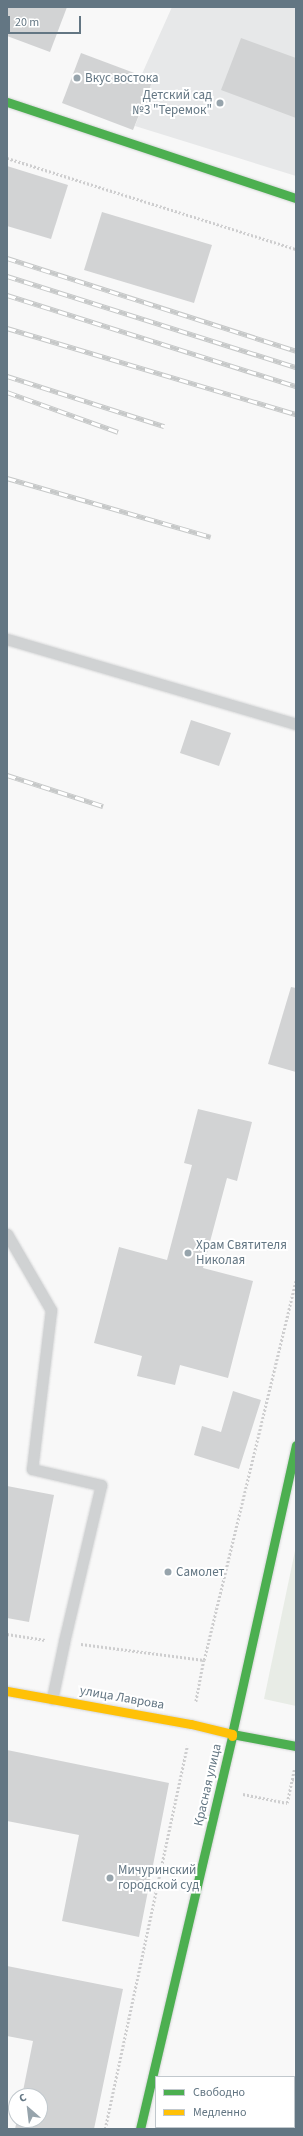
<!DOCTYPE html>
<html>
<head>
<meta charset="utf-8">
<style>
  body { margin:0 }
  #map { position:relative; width:303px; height:2136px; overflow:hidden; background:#f8f8f8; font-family:"Source Sans 3",sans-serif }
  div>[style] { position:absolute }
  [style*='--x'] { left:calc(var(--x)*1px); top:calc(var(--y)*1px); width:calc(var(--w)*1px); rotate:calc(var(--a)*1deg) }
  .built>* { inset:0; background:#e7e8e9 }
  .green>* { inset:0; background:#e8ece6 }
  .building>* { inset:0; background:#d2d3d4 }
  .path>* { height:2.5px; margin-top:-1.25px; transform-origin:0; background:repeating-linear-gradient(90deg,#cececf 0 2px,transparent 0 4px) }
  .roads { filter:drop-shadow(0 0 1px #d5d6d7) drop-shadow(0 0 1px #d5d6d7) }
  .lane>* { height:11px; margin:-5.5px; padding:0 5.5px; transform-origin:5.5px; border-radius:5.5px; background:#d0d2d3 }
  .fast>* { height:9px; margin:-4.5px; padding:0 4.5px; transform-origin:4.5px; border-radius:4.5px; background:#4caf50 }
  .slow>* { height:9px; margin:-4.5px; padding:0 4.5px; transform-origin:4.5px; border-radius:4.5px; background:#ffc107 }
  .rail>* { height:4.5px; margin-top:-2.25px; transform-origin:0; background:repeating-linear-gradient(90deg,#fff 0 9px,#c6c8c8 0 18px); box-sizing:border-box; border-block:1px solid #c6c8c8 }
  .dots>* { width:11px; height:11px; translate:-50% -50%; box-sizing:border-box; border:2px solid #fff; border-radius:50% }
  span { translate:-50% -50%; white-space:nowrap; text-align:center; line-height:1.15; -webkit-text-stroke:4px #fff; paint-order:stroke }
  .poi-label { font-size:13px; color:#637683 }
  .left { translate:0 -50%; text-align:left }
  .right { translate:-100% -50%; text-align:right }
  .street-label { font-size:13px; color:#637683 }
  .frame { position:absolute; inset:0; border:8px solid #637683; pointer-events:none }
  .legend { position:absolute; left:155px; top:2076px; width:140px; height:52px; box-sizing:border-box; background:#fff; border:1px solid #c1c8cd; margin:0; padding:5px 7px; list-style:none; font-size:12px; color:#637683 }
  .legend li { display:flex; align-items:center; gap:8px; height:20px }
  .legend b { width:20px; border:1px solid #c1c8cd }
  .north { position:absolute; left:8px; top:2088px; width:40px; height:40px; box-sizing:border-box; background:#fff; border:1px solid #c1c8cd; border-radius:50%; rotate:332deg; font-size:11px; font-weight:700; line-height:16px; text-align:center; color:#637683 }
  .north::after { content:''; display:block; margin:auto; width:14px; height:18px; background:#97a4ac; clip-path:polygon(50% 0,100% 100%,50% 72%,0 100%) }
  .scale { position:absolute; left:8px; top:16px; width:73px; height:18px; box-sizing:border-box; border:2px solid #637683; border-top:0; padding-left:5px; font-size:12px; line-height:14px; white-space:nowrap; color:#637683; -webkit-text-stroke:3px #fff; paint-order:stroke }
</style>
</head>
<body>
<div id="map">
  <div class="built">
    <div style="clip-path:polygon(172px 7px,296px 7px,296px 176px,135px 126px,153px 80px,141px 76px)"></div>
  </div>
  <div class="green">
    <div style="clip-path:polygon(296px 1546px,296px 1706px,264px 1699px)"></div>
  </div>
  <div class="building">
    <div style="clip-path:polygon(7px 7px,67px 7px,50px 52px,7px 36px)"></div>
    <div style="clip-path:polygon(241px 38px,296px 58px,296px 118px,221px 90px)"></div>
    <div style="clip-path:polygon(81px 53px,153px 80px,133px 130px,62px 103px)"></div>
    <div style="clip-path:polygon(7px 166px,68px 185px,51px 239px,7px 226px)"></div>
    <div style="clip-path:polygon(102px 212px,212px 245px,194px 303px,84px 270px)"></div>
    <div style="clip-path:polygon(191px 720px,231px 733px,219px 766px,180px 753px)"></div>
    <div style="clip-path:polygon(291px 987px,296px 988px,296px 1072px,268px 1064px)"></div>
    <div style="clip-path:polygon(198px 1109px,252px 1122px,237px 1181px,227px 1178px,203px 1268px,253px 1281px,228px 1378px,180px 1365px,175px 1385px,137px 1376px,142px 1356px,94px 1343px,119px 1247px,167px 1260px,192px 1165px,184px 1163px)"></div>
    <div style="clip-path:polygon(233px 1391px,261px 1400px,239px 1469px,194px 1455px,202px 1426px,221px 1432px)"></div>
    <div style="clip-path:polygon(7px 1486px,54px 1495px,29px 1622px,7px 1618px)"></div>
    <div style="clip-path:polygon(7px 1750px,169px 1783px,139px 1937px,62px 1921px,79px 1835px,7px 1821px)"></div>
    <div style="clip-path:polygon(7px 1966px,123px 1989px,94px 2129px,15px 2129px,17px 2120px,40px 2120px,40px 2096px,22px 2096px,33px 2041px,7px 2036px)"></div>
  </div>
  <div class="path">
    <div style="--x:7;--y:158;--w:303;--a:17.5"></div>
    <div style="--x:7;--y:1634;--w:39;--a:9"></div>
    <div style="--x:81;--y:1644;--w:124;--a:7.4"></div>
    <div style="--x:204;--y:1660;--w:43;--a:100.8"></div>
    <div style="--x:204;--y:1660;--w:392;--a:-76.4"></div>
    <div style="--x:292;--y:1779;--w:4;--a:14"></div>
    <div style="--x:243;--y:1794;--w:45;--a:11.6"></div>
    <div style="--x:287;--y:1803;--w:34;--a:-78"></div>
    <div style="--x:105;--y:2129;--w:392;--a:-77.9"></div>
  </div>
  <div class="roads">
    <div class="lane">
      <div style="--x:7;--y:639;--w:301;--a:16.4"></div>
      <div style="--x:7;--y:1234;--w:88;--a:59.9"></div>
      <div style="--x:51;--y:1310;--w:160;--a:96.8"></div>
      <div style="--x:32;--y:1469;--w:71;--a:13.1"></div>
      <div style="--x:101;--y:1485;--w:161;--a:103.3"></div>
      <div style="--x:64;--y:1642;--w:58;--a:101.9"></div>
    </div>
    <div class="fast">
      <div style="--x:7;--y:102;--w:305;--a:18.4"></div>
      <div style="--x:296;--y:1445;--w:296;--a:102.5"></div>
      <div style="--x:232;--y:1734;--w:65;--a:10.6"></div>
      <div style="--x:140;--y:2129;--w:404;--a:-76.8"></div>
    </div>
    <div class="slow">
      <div style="--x:7;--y:1691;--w:187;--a:10.2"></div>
      <div style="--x:191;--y:1724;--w:42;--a:13.7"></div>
      <div style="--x:232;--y:1734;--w:2;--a:90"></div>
    </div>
  </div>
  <div class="rail">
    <div style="--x:7;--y:258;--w:304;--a:17.8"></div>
    <div style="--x:7;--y:276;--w:303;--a:17.5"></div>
    <div style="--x:7;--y:295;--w:303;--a:17.5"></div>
    <div style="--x:7;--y:328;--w:302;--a:16.6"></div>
    <div style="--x:7;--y:376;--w:165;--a:17.7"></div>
    <div style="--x:7;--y:392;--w:118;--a:19.8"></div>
    <div style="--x:7;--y:478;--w:212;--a:16.1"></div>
    <div style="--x:7;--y:775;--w:101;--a:17.9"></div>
  </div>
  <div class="dots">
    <div style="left:77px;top:78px;background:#97a4ac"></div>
    <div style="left:220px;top:103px;background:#97a4ac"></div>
    <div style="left:188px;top:1253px;background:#97a4ac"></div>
    <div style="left:168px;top:1572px;background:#97a4ac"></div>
    <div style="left:110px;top:1878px;background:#97a4ac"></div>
  </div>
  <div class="poi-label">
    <span class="left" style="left:85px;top:78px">Вкус востока</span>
    <span class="right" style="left:212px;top:103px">Детский сад<br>№3 "Теремок"</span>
    <span class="left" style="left:196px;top:1253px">Храм Святителя<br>Николая</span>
    <span class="left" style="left:176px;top:1572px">Самолет</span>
    <span class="left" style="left:118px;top:1878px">Мичуринский<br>городской суд</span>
  </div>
  <div class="street-label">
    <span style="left:122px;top:1698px;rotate:10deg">улица Лаврова</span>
    <span style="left:208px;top:1785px;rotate:-77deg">Красная улица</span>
  </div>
  <div class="frame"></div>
  <ul class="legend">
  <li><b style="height:5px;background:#4caf50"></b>Свободно</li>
  <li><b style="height:5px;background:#ffc107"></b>Медленно</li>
  </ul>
  <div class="north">С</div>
  <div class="scale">20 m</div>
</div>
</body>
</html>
